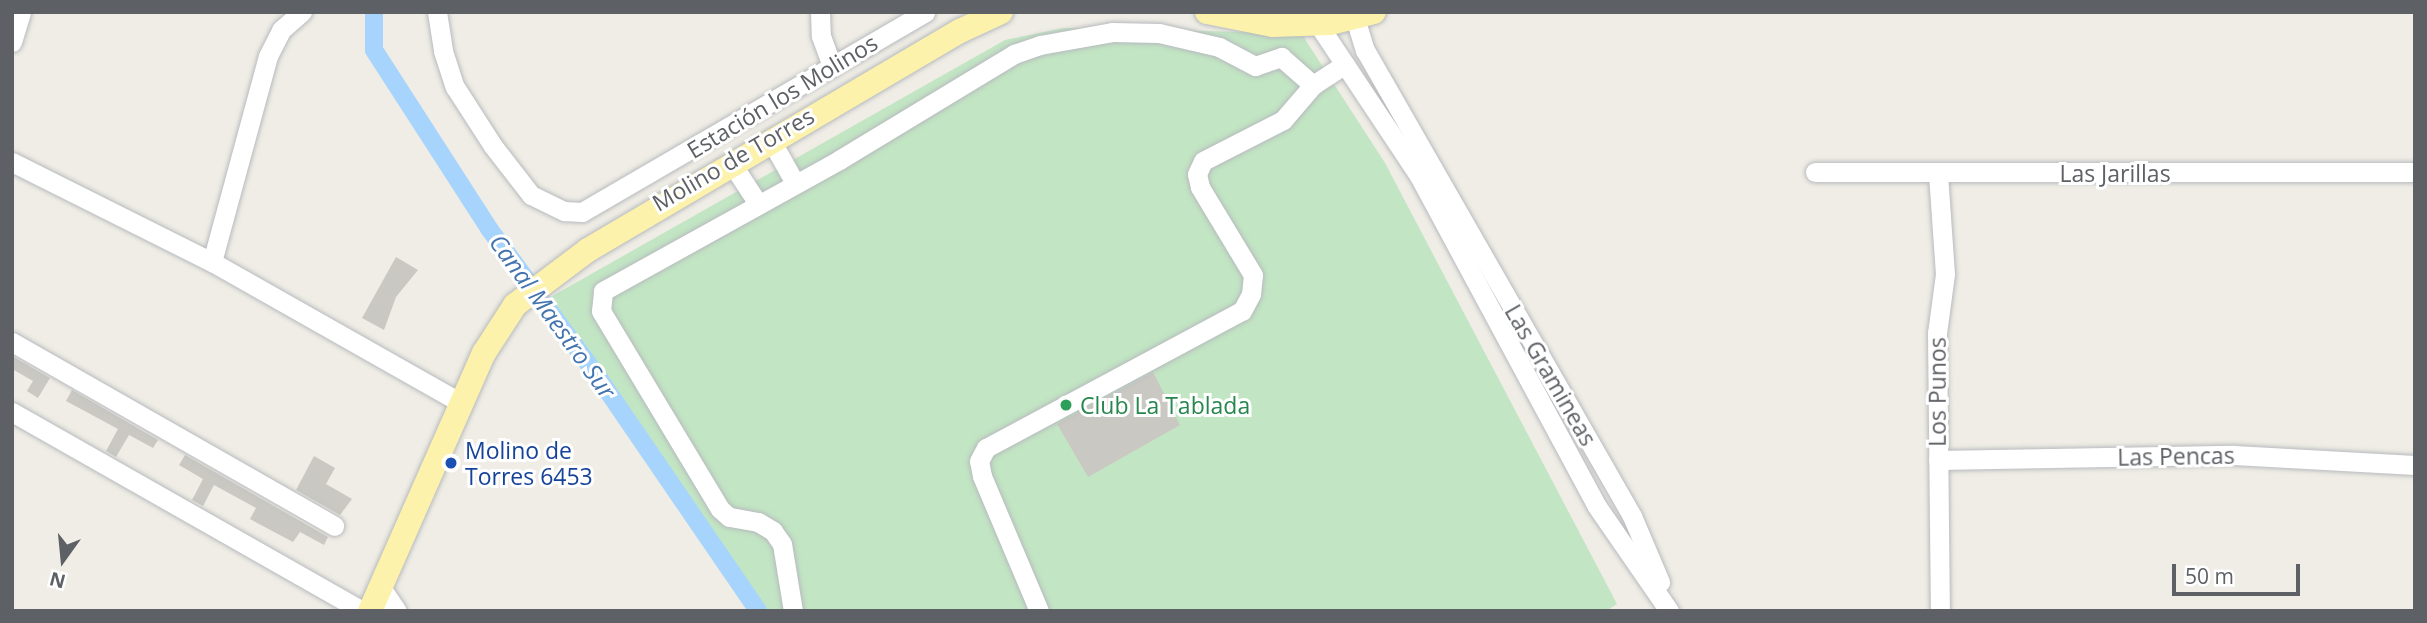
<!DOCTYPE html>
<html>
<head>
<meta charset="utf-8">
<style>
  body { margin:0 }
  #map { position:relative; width:2427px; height:623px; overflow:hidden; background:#efede5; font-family:"Open Sans",sans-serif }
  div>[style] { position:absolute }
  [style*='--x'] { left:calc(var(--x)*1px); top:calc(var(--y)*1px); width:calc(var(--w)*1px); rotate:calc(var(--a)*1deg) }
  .green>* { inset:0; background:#c2e5c3 }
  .canal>* { height:18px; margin:-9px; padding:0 9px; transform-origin:9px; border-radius:9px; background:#a7d4fc }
  .building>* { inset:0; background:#cac8c2 }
  .roads { filter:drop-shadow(0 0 2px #b7babe) drop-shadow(0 0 2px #b7babe) }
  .minor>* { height:19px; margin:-9.5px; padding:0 9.5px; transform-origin:9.5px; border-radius:9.5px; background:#fff }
  .major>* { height:24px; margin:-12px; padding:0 12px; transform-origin:12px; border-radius:12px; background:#fdf2ac }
  .dots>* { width:19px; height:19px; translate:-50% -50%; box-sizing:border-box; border:4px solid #fff; border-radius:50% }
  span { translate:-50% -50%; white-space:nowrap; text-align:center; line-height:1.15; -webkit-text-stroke:6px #fff; paint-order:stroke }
  .street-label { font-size:23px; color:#5d6065 }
  .leisure-label { font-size:23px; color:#27864d }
  .left { translate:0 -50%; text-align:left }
  .transit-label { font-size:23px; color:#164399 }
  .water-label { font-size:24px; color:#4474ae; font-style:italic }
  .frame { position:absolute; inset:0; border:14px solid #5d6065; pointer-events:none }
  .north { position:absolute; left:28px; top:525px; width:70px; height:70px; -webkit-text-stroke:5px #fff; paint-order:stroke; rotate:195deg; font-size:19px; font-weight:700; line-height:28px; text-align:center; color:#5d6065 }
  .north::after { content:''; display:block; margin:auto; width:24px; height:32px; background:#5d6065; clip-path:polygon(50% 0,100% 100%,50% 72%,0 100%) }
  .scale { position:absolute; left:2172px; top:564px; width:128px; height:32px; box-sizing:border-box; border:4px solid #5d6065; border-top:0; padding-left:9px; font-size:21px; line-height:24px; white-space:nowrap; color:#5d6065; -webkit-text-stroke:5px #fff; paint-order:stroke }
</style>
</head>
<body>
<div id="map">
  <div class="green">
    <div style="clip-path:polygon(1063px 28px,1301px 33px,1385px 163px,1617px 604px,1606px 611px,764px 611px,547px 299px,1005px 40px)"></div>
  </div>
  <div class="canal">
    <div style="--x:374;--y:12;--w:38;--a:90"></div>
    <div style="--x:374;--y:50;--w:214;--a:57.2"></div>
    <div style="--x:490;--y:230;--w:186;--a:53.7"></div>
    <div style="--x:600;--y:380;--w:280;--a:55.6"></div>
  </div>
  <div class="building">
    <div style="clip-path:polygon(396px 257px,418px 270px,396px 297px,384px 330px,362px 318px)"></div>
    <div style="clip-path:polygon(12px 356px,50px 378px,38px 398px,27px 391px,33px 381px,12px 369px)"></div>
    <div style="clip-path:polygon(1153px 372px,1180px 425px,1088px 477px,1057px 424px)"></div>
    <div style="clip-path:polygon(72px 390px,158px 440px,153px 448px,129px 435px,116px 457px,106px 451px,118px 429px,66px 401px)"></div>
    <div style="clip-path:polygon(185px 455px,328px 537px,324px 545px,300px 532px,293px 542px,259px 524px,250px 519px,256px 508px,214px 485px,203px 506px,192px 500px,203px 479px,179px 465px)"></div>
    <div style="clip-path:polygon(314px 456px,335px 468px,326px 484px,352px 499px,340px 515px,296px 490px)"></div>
  </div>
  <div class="roads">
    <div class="minor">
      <div style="--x:437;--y:12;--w:39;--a:81"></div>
      <div style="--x:443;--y:51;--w:38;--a:72"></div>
      <div style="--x:455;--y:87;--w:70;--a:57.2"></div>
      <div style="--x:493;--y:146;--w:62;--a:52.2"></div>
      <div style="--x:531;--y:195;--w:37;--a:26"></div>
      <div style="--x:564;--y:211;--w:18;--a:3"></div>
      <div style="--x:582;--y:212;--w:397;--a:-30.2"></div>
      <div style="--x:820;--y:12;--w:24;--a:88"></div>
      <div style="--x:821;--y:36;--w:33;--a:70"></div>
      <div style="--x:1355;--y:18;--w:34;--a:73"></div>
      <div style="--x:1365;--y:50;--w:537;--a:60.19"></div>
      <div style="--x:1632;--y:516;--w:72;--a:67"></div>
      <div style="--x:1318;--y:24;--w:182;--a:56.4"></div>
      <div style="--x:1419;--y:176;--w:374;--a:61.7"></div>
      <div style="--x:1596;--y:505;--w:129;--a:55.4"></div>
      <div style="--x:12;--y:42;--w:31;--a:-73"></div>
      <div style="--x:773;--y:144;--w:45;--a:60.6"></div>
      <div style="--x:12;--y:162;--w:224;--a:26.6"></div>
      <div style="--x:212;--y:262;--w:286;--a:29.5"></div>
      <div style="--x:734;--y:167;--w:42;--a:56.7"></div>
      <div style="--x:1815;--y:172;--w:600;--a:0"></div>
      <div style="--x:1938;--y:174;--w:100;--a:86"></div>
      <div style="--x:1945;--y:274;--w:60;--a:97.7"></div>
      <div style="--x:1937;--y:333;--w:278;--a:89.4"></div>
      <div style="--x:212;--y:262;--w:213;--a:-74.8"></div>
      <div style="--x:268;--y:56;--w:29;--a:-63"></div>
      <div style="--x:281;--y:30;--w:28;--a:-41"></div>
      <div style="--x:12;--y:342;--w:371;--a:29.7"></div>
      <div style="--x:12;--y:412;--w:403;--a:29.6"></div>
      <div style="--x:1938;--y:460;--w:296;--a:-1"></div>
      <div style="--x:2234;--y:455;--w:181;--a:3.2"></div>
      <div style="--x:380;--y:586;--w:30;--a:56"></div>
      <div style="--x:793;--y:611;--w:68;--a:-99.3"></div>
      <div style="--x:782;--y:544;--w:16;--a:-125"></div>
      <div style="--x:773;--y:531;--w:17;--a:-149"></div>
      <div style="--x:758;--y:522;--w:29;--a:-170"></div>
      <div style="--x:729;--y:517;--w:12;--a:-138"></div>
      <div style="--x:720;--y:509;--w:231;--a:-121"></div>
      <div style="--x:601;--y:311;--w:20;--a:-84"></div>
      <div style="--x:603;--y:291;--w:270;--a:-29"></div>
      <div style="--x:839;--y:160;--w:205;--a:-31.2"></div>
      <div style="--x:1014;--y:54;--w:28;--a:-19"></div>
      <div style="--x:1040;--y:45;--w:73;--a:-10.2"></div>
      <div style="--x:1112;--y:32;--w:47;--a:1.2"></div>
      <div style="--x:1159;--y:33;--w:62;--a:13.1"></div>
      <div style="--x:1219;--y:47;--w:41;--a:27.8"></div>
      <div style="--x:1255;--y:66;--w:28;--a:-19"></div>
      <div style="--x:1281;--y:57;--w:43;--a:41.2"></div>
      <div style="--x:1039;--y:611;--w:147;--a:-112.9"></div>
      <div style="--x:982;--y:476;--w:15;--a:-101"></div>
      <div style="--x:979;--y:461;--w:15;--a:-62"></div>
      <div style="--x:986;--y:448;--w:290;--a:-28.2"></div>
      <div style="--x:1242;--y:311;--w:19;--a:-62"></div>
      <div style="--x:1251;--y:294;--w:19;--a:-84"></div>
      <div style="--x:1253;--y:275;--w:103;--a:-121.1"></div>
      <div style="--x:1200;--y:187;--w:13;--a:-103"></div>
      <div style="--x:1197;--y:174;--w:14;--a:-65"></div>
      <div style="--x:1203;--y:161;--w:90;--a:-27.1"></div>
      <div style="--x:1283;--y:120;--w:46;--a:-49.4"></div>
      <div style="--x:1313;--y:85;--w:38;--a:-33"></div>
    </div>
    <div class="major">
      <div style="--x:1207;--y:12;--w:67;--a:11.1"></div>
      <div style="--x:1273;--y:25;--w:57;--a:-2"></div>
      <div style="--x:1330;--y:23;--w:45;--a:-14"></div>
      <div style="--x:370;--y:611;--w:282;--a:-66.2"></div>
      <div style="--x:484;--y:353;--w:57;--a:-57.1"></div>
      <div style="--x:515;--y:305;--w:91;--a:-37"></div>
      <div style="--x:588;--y:250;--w:432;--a:-30.5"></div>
      <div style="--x:960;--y:31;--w:45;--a:-24.9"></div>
    </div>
  </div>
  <div class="dots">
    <div style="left:1066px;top:405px;background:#2e9e5b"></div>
    <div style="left:451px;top:463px;background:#1a4fb4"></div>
  </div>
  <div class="street-label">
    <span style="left:782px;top:96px;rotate:-31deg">Estación los Molinos</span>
    <span style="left:733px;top:159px;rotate:-30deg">Molino de Torres</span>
    <span style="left:2115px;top:173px">Las Jarillas</span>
    <span style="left:1551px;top:375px;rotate:60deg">Las Gramineas</span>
    <span style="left:1937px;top:392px;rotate:-90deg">Los Punos</span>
    <span style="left:2176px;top:456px;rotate:-1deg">Las Pencas</span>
  </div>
  <div class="leisure-label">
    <span class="left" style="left:1080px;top:405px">Club La Tablada</span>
  </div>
  <div class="transit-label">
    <span class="left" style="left:465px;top:463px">Molino de<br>Torres 6453</span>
  </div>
  <div class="water-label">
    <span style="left:553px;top:316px;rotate:54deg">Canal Maestro Sur</span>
  </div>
  <div class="frame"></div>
  <div class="north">N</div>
  <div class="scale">50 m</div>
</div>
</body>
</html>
